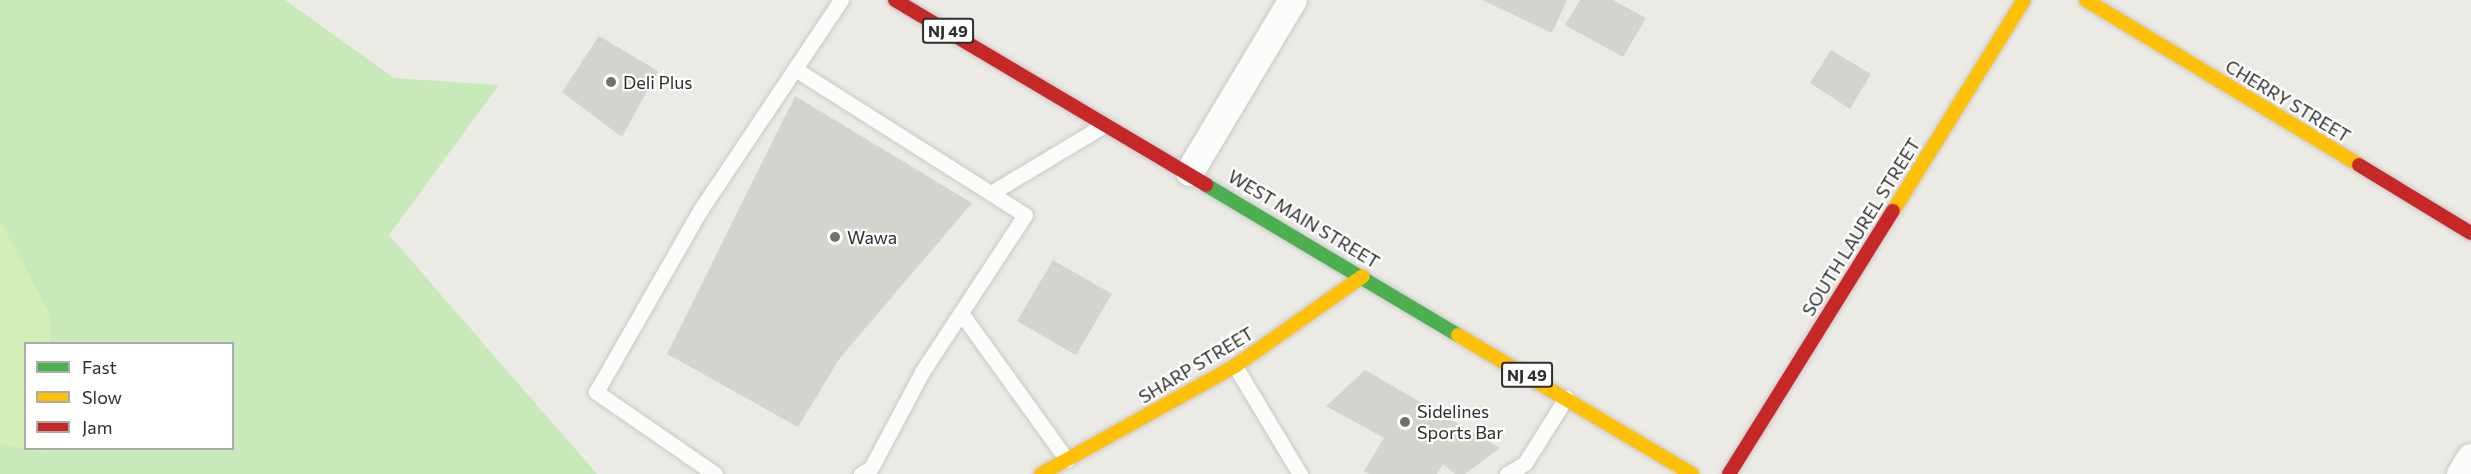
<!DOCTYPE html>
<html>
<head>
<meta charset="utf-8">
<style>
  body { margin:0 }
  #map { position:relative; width:2471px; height:474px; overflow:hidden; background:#eceae4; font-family:Commissioner,sans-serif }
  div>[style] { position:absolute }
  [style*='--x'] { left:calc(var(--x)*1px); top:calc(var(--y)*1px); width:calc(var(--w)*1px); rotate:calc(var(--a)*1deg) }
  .green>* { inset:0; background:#c8eaba }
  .pitch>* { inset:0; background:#d3eeb7 }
  .building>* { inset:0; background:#d5d3ce }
  .roads { filter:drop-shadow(0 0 2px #c9c8c9) drop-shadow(0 0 2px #c9c8c9) }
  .lane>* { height:15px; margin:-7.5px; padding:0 7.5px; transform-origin:7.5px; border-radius:7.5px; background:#fcfcfb }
  .street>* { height:28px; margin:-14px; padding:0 14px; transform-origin:14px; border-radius:14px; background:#fcfcfb }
  .fast>* { height:14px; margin:-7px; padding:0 7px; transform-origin:7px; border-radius:7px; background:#4caf50 }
  .slow>* { height:14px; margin:-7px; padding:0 7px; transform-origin:7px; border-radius:7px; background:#ffc107 }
  .jam>* { height:14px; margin:-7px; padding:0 7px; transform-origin:7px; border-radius:7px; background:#c62828 }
  .dots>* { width:16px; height:16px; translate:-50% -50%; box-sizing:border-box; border:3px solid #fff; border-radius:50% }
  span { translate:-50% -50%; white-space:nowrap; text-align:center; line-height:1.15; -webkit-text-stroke:4.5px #fff; paint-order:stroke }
  .shield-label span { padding:2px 4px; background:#fff; border:2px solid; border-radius:4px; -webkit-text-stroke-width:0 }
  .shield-label { font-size:16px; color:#2e2e2e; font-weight:700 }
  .poi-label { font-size:18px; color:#2e2e2e }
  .left { translate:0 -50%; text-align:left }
  .street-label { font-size:18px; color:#2e2e2e }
  .legend { position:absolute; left:24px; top:342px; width:210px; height:108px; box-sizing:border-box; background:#fff; border:2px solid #ababab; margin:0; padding:8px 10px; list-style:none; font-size:18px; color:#2e2e2e }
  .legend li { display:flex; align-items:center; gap:12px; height:30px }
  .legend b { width:30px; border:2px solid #ababab }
</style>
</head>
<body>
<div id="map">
  <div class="green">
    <div style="clip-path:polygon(evenodd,0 0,285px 0,394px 78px,499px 85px,389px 235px,597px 474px,0 474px,0 0,26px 344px,232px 344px,232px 448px,26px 448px,26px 344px)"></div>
  </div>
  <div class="pitch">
    <div style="clip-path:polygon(0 221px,51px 316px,51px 343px,26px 344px,26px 448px,47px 449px,47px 454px,0 444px)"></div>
  </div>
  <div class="building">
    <div style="clip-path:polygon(1482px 0,1567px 0,1552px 33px)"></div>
    <div style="clip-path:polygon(1580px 0,1613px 0,1646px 18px,1623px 57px,1565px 25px)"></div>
    <div style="clip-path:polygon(599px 36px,658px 71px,622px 137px,562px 92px)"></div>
    <div style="clip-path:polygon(1831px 50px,1871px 74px,1850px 109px,1810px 83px)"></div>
    <div style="clip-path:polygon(795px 96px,972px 203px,840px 358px,798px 427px,667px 354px)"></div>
    <div style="clip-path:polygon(1053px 260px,1112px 294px,1076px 355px,1017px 321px)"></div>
    <div style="clip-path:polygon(1365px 370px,1500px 448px,1465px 474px,1455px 474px,1443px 464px,1437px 474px,1369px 474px,1364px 471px,1384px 438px,1326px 406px)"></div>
  </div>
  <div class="roads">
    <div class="lane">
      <div style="--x:795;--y:69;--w:272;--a:32.4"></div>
      <div style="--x:1025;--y:215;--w:188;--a:123.3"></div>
      <div style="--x:922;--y:372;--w:109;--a:118"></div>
      <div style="--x:871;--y:468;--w:12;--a:149"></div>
      <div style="--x:991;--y:193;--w:132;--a:-31"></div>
      <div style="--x:961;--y:313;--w:181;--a:54.2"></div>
      <div style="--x:1235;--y:366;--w:126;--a:59"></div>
      <div style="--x:715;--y:474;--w:145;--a:-145.4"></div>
      <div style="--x:596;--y:392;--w:211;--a:-60.2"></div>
      <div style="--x:701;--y:209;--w:252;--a:-56.2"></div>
      <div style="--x:1507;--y:474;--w:21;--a:-31"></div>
      <div style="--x:1525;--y:463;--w:77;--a:-57.8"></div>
    </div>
    <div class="street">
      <div style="--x:1190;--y:172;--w:200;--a:-59.1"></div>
      <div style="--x:2461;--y:474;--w:19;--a:-58"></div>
    </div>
    <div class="fast">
      <div style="--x:1206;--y:185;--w:293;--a:30.8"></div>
    </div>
    <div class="slow">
      <div style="--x:2086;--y:0;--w:319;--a:31.1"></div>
      <div style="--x:1893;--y:211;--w:248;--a:-58.2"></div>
      <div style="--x:1458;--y:335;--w:272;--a:30.7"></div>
      <div style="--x:1041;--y:474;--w:222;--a:-29.1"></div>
      <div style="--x:1235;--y:366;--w:156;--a:-35.1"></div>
    </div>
    <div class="jam">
      <div style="--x:895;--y:0;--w:362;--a:30.7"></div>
      <div style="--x:2359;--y:165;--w:131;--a:31.3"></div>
      <div style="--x:1729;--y:474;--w:310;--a:-58.1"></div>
    </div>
  </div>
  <div class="dots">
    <div style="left:611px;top:82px;background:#70706e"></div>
    <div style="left:835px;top:237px;background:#70706e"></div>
    <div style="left:1405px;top:422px;background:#70706e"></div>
  </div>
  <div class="shield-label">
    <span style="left:948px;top:31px">NJ 49</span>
    <span style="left:1527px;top:375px">NJ 49</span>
  </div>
  <div class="poi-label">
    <span class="left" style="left:623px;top:82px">Deli Plus</span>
    <span class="left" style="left:847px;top:237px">Wawa</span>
    <span class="left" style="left:1417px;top:422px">Sidelines<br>Sports Bar</span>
  </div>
  <div class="street-label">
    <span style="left:2288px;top:101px;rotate:31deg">CHERRY STREET</span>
    <span style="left:1304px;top:219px;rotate:31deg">WEST MAIN STREET</span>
    <span style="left:1861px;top:227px;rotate:-58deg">SOUTH LAUREL STREET</span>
    <span style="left:1196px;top:365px;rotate:-31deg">SHARP STREET</span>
  </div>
  <ul class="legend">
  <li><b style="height:8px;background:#4caf50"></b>Fast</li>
  <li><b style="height:8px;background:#ffc107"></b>Slow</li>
  <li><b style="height:8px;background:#c62828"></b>Jam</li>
  </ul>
</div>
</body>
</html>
